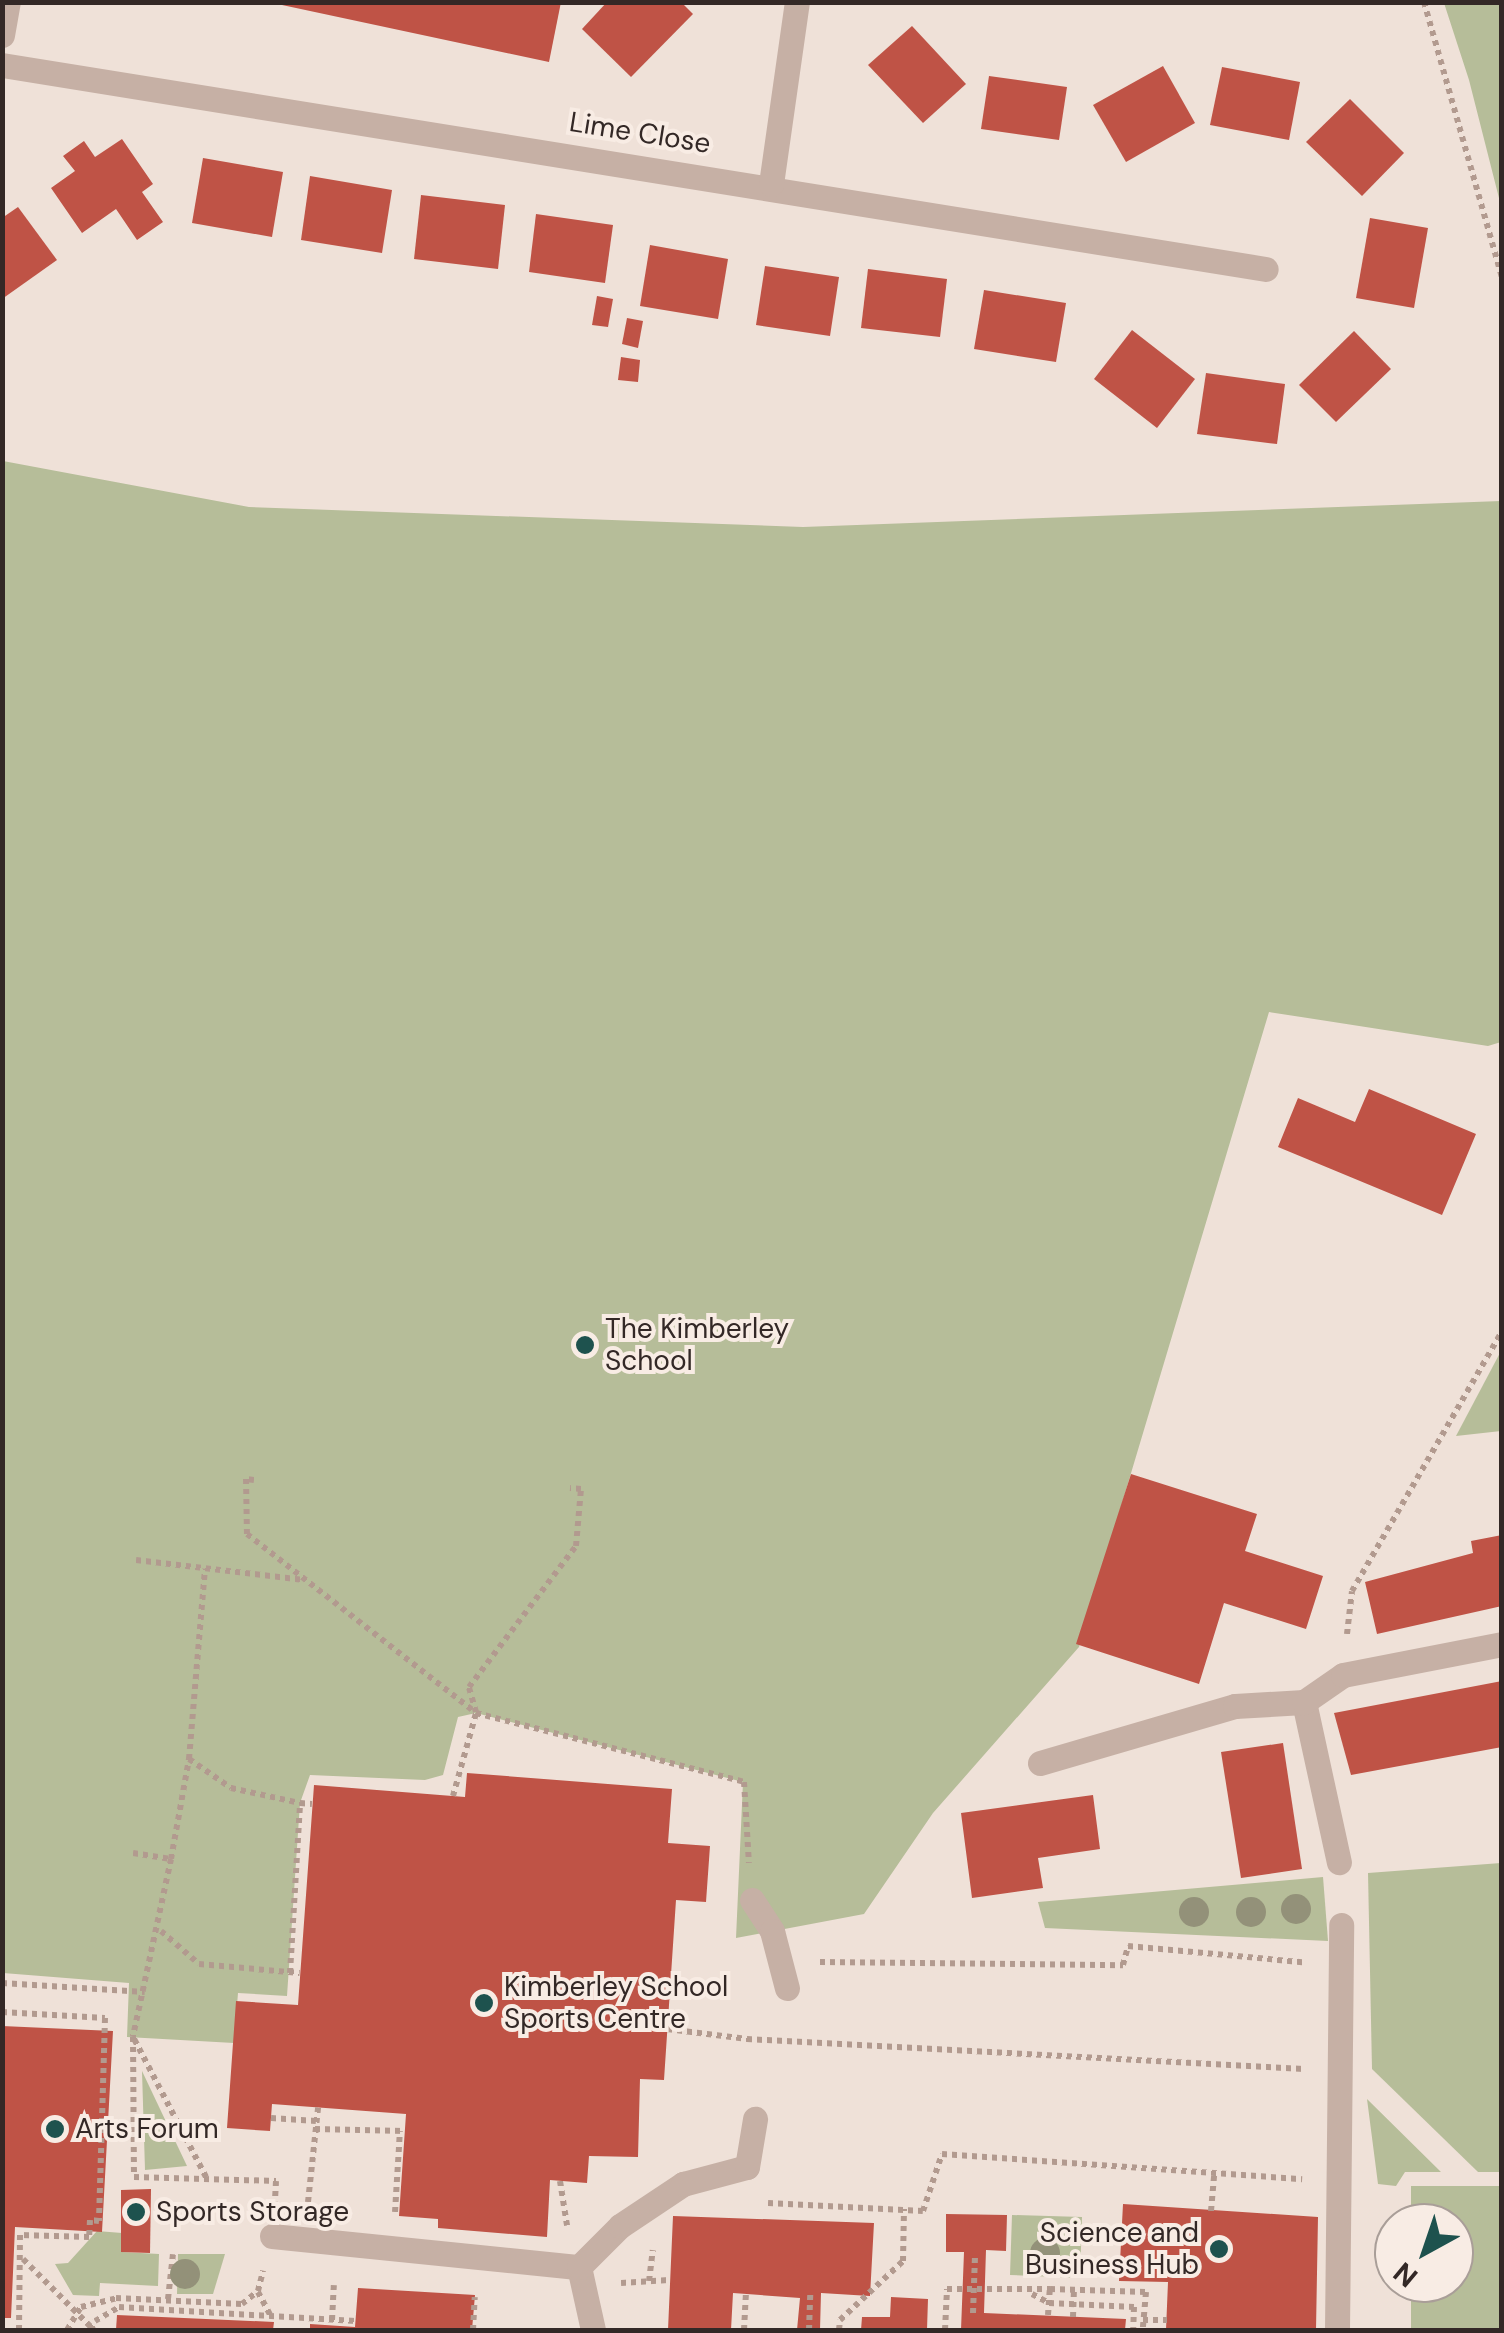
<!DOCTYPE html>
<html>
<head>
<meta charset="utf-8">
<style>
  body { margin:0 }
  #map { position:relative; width:1504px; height:2333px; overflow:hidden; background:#efe1d8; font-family:"DM Sans",sans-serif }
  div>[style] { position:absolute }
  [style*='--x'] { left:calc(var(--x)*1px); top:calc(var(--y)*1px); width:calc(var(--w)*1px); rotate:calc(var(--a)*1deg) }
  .green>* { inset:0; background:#b6bd99 }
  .building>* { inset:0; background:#bf5346 }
  .path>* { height:6px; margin-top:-3px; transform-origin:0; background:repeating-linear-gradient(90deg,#b29a8f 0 5px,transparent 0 10px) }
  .minor>* { height:25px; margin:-12.5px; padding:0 12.5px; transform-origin:12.5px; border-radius:12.5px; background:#c6b0a5 }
  .trees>* { width:30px; height:30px; margin:-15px; border-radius:50%; background:#939179 }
  .dots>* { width:28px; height:28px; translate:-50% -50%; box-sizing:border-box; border:5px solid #f8ece4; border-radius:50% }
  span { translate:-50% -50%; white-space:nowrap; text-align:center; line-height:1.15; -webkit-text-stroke:8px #f8ece4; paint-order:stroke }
  .street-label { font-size:28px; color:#332826 }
  .poi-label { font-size:28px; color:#332826 }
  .left { translate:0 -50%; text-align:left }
  .right { translate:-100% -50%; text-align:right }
  .frame { position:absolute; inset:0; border:5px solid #332826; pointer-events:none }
  .north { position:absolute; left:1374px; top:2203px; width:100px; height:100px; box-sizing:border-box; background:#f8ece4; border:2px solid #a99e98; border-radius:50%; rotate:220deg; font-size:28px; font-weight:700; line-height:40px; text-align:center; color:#332826 }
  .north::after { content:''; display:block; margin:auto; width:35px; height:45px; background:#1e524e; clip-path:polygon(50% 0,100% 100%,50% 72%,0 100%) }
</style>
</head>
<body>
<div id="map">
  <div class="green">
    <div style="clip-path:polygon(1444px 3px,1501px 3px,1501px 206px,1469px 80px)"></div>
    <div style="clip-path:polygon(3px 461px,249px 507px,803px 527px,1501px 501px,1501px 1042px,1488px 1046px,1269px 1012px,1079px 1647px,933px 1813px,864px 1914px,736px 1938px,743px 1782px,476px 1713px,458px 1717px,443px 1775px,425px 1780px,310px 1775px,300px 1803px,287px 1996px,238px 1993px,234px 2043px,127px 2037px,129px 1983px,3px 1973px)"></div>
    <div style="clip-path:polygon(1501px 1351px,1501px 1431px,1456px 1436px)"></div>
    <div style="clip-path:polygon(1501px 1863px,1501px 2172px,1478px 2172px,1372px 2069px,1368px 1873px)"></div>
    <div style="clip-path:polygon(1323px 1877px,1328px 1941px,1045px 1928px,1038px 1902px)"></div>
    <div style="clip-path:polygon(142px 2071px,187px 2166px,145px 2170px)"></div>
    <div style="clip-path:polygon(1367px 2099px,1441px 2172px,1405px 2172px,1396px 2186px,1378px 2184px)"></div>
    <div style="clip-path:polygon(1411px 2186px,1501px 2186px,1501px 2330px,1411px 2330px,1411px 2289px,1398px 2283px,1454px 2283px,1454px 2223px,1411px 2223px)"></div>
    <div style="clip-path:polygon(1012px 2215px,1082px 2217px,1080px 2278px,1010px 2275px)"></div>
    <div style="clip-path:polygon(97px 2231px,122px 2233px,122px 2252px,159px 2254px,158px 2286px,100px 2283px,99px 2296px,73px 2295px,55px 2264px,68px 2263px)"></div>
    <div style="clip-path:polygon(178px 2254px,225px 2254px,213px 2294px,177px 2294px)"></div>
  </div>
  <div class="building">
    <div style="clip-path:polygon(268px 2px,561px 2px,549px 62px)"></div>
    <div style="clip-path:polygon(607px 2px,681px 2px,693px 14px,631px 77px,582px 29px)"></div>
    <div style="clip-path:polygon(912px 26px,966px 84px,923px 123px,868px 65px)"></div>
    <div style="clip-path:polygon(1163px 66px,1195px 123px,1126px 162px,1093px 105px)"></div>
    <div style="clip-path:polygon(1222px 67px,1300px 82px,1289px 140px,1210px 125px)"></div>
    <div style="clip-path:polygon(989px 76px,1067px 87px,1059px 140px,981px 129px)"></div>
    <div style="clip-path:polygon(1350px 99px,1404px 153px,1362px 196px,1306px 142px)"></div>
    <div style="clip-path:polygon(122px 139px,153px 184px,142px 192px,163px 222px,137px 240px,116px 209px,82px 233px,51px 188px,75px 171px,63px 156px,84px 141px,95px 157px)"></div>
    <div style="clip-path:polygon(203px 158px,283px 172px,272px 237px,192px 223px)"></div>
    <div style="clip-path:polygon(310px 176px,392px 190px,382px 253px,301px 240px)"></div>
    <div style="clip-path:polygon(421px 195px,505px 205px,498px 269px,414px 259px)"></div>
    <div style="clip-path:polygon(18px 207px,57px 260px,2px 299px,2px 218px)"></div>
    <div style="clip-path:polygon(536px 214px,613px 225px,605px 283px,529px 272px)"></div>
    <div style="clip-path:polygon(1370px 218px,1428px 228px,1414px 308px,1356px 298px)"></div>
    <div style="clip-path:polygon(650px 245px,728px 259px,718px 319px,640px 306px)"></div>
    <div style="clip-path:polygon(765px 266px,839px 277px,830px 336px,756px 325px)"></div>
    <div style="clip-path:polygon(868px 269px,947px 279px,940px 337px,861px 328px)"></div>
    <div style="clip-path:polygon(984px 290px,1066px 303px,1056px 362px,974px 349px)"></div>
    <div style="clip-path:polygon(597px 296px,613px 299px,608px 327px,592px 325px)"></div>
    <div style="clip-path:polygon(627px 318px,643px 321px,638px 348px,622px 344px)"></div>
    <div style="clip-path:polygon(1132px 330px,1195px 379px,1157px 428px,1094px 379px)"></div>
    <div style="clip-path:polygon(1354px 331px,1391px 369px,1336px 422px,1299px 385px)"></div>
    <div style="clip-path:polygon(621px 357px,640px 360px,638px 382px,618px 380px)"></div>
    <div style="clip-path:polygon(1206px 373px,1285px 384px,1277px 444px,1197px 434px)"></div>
    <div style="clip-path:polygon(1369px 1089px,1476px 1134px,1442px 1215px,1278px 1147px,1298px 1098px,1355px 1122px)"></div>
    <div style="clip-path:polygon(1131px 1474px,1257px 1514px,1245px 1551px,1323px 1576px,1306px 1629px,1224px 1603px,1199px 1684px,1076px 1644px)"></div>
    <div style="clip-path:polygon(1502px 1535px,1502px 1606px,1377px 1634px,1365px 1582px,1473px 1553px,1471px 1541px)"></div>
    <div style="clip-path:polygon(1502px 1681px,1502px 1747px,1351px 1775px,1334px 1713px)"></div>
    <div style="clip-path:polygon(1283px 1743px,1302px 1869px,1241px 1878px,1221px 1752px)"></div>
    <div style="clip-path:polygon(467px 1773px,672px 1789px,668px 1843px,710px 1846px,706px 1902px,676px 1900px,664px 2080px,640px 2079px,638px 2157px,589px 2156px,587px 2183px,550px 2180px,547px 2237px,438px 2228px,438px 2219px,399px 2216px,406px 2114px,272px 2104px,270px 2131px,227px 2128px,236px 2001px,298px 2005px,314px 1785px,465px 1797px)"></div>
    <div style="clip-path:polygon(1093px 1795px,1100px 1849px,1038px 1858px,1043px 1888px,972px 1898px,961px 1813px)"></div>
    <div style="clip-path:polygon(2px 2026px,113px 2031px,102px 2232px,15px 2227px,11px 2318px,2px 2318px)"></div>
    <div style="clip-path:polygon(151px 2189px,150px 2253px,121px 2252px,121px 2190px)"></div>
    <div style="clip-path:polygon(1123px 2204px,1318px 2217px,1316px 2330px,1166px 2330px,1168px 2282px,1119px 2281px)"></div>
    <div style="clip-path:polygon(946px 2214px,1007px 2215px,1006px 2251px,986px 2250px,984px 2313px,1126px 2319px,1125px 2330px,961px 2330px,964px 2252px,946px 2252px)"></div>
    <div style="clip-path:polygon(673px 2216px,874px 2223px,870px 2296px,821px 2293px,820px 2330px,797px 2330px,800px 2298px,733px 2293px,731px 2330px,668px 2330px)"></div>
    <div style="clip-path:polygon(358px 2288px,475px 2295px,472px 2330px,310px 2330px,310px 2324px,355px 2327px)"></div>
    <div style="clip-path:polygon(891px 2297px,928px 2299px,927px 2330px,861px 2330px,862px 2317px,890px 2317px)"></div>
    <div style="clip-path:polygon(117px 2315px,274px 2322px,273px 2330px,116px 2330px)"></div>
  </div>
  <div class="path">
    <div style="--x:1424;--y:2;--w:286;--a:74.2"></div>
    <div style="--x:254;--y:1480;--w:8;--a:-173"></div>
    <div style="--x:246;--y:1479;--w:55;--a:89"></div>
    <div style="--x:247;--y:1534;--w:291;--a:38"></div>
    <div style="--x:136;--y:1560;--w:169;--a:6.8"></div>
    <div style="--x:1347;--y:1634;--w:43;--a:-83.4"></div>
    <div style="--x:1352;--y:1591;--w:300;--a:-60"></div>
    <div style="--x:476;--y:1712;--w:26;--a:-106"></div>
    <div style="--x:469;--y:1687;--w:177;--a:-52.8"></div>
    <div style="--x:576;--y:1546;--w:57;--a:-85"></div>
    <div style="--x:581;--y:1489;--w:11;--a:-175"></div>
    <div style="--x:189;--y:1759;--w:51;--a:34.6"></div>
    <div style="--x:231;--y:1788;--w:71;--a:12.3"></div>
    <div style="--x:453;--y:1796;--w:86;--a:-74.5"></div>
    <div style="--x:476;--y:1713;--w:277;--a:14.4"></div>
    <div style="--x:744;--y:1782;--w:81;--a:86.5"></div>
    <div style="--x:133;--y:1853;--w:38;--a:9"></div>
    <div style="--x:171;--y:1859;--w:182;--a:102.1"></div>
    <div style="--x:171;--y:1859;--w:102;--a:-79.8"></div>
    <div style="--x:189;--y:1759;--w:191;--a:-85.2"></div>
    <div style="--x:161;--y:1931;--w:50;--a:41"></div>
    <div style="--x:199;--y:1964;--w:101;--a:5.1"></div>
    <div style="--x:820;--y:1962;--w:303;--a:0.6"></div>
    <div style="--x:1123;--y:1965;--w:20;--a:-75"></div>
    <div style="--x:1128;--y:1946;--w:175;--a:5.3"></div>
    <div style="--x:290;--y:1973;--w:170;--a:-86.6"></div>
    <div style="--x:300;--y:1803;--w:12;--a:5"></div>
    <div style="--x:2;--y:1983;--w:143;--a:3.6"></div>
    <div style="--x:2;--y:2012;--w:103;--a:3.3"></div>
    <div style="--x:105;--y:2018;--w:203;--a:91.7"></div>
    <div style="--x:99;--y:2221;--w:9;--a:-174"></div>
    <div style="--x:90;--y:2220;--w:17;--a:93"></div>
    <div style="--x:89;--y:2237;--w:69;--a:-178.3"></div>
    <div style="--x:20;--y:2235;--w:95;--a:90.6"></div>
    <div style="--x:667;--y:2029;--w:81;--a:7.1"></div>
    <div style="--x:747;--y:2039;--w:558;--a:3.08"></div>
    <div style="--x:271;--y:2118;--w:45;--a:3.8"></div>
    <div style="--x:315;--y:2129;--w:90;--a:1.3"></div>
    <div style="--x:206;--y:2177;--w:158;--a:-117.5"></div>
    <div style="--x:133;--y:2037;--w:140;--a:89.6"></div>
    <div style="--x:134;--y:2177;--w:142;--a:1.6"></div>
    <div style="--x:276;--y:2181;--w:20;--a:93"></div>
    <div style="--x:560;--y:2181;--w:45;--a:81"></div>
    <div style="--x:308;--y:2202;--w:95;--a:-83.9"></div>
    <div style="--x:768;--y:2203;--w:155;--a:3"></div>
    <div style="--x:923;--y:2211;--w:60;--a:-71.6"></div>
    <div style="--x:942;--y:2154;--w:361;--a:4"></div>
    <div style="--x:1211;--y:2211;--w:38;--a:-85"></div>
    <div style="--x:395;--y:2212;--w:81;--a:-86.5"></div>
    <div style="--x:23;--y:2259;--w:98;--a:45"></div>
    <div style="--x:649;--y:2281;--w:31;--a:-83"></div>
    <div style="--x:621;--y:2283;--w:48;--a:-3.6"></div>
    <div style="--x:258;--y:2292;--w:27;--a:62"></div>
    <div style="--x:1032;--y:2294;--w:19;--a:28"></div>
    <div style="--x:1049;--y:2303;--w:85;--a:2.7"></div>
    <div style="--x:1134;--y:2307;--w:23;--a:92"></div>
    <div style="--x:168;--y:2299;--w:45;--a:-83.7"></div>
    <div style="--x:973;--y:2313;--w:58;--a:-88"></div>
    <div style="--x:1048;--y:2315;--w:26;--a:-86"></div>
    <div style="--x:1073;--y:2317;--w:27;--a:-88"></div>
    <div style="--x:332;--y:2320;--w:35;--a:-87"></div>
    <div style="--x:1143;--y:2320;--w:24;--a:0"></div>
    <div style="--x:67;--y:2330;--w:27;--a:-59"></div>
    <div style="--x:81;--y:2307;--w:36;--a:-14"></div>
    <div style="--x:116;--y:2298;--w:126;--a:2.7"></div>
    <div style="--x:242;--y:2304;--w:21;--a:-39"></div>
    <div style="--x:258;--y:2291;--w:21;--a:-76"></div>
    <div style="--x:91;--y:2330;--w:10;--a:-66"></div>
    <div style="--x:95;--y:2321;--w:28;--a:-30"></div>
    <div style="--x:119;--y:2307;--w:237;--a:3.4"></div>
    <div style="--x:473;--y:2330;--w:33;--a:-87"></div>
    <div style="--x:744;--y:2330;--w:36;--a:-87"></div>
    <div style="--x:809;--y:2330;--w:37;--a:-88"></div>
    <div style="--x:839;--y:2330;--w:10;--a:-84"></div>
    <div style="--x:840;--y:2320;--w:86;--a:-43.1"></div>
    <div style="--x:903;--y:2261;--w:52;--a:-88.9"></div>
    <div style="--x:945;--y:2330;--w:41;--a:-87.2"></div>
    <div style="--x:947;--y:2289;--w:103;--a:0"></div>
    <div style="--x:1050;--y:2289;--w:96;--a:1.8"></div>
    <div style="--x:1146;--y:2292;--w:38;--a:95"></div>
  </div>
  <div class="minor">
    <div style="--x:2;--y:35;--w:34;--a:-80"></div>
    <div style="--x:2;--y:65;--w:1280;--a:9.17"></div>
    <div style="--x:771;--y:184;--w:184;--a:-81.9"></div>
    <div style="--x:1304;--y:1702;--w:164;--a:77.7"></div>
    <div style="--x:1040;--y:1763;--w:203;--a:-16.3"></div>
    <div style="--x:1235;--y:1706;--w:69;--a:-3.3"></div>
    <div style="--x:1304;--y:1702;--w:47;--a:-34.7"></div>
    <div style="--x:1343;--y:1675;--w:162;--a:-11"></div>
    <div style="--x:752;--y:1900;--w:37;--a:57"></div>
    <div style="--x:772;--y:1931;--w:59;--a:75.3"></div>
    <div style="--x:272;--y:2236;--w:309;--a:5.8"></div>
    <div style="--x:593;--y:2330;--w:65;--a:-102.5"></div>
    <div style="--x:579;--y:2267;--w:58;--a:-45"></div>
    <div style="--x:620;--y:2226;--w:76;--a:-33.7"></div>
    <div style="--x:683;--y:2184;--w:66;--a:-14.9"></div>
    <div style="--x:747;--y:2167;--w:49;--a:-80.5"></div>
    <div style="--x:1337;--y:2330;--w:405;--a:-89.4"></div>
  </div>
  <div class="trees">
    <div style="left:1296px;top:1909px"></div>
    <div style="left:1194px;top:1912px"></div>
    <div style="left:1251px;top:1912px"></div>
    <div style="left:1045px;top:2253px"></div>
    <div style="left:185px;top:2274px"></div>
  </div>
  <div class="dots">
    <div style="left:585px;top:1345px;background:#1e524e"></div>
    <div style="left:484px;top:2003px;background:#1e524e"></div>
    <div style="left:55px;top:2129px;background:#1e524e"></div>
    <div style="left:136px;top:2212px;background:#1e524e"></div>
    <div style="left:1219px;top:2249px;background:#1e524e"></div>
  </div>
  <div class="street-label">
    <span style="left:640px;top:133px;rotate:9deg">Lime Close</span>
  </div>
  <div class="poi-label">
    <span class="left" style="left:605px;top:1345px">The Kimberley<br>School</span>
    <span class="left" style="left:504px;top:2003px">Kimberley School<br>Sports Centre</span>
    <span class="left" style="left:75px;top:2129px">Arts Forum</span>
    <span class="left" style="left:156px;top:2212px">Sports Storage</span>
    <span class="right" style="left:1199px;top:2249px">Science and<br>Business Hub</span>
  </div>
  <div class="frame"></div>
  <div class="north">N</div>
</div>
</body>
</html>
